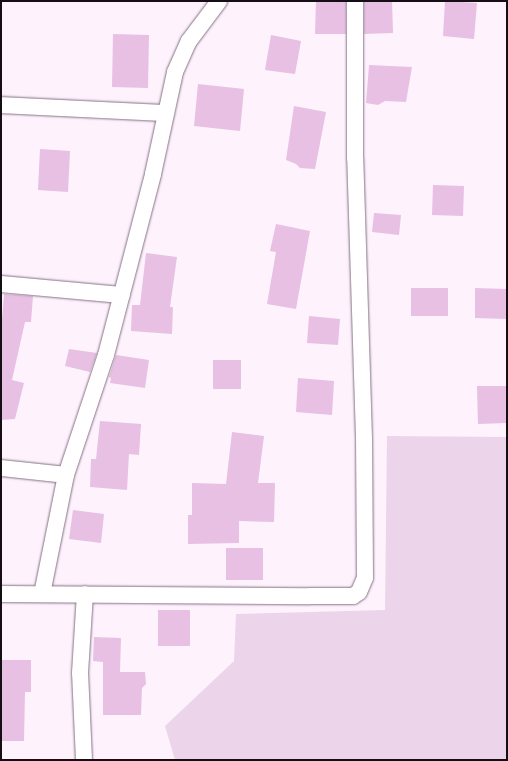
<!DOCTYPE html>
<html>
<head>
<meta charset="utf-8">
<style>
  body { margin:0 }
  #map { position:relative; width:508px; height:761px; overflow:hidden; background:#fef2fd; font-family:"Exo 2",sans-serif }
  div>[style] { position:absolute }
  [style*='--x'] { left:calc(var(--x)*1px); top:calc(var(--y)*1px); width:calc(var(--w)*1px); rotate:calc(var(--a)*1deg) }
  .green>* { inset:0; background:#ecd4ea }
  .building>* { inset:0; background:#e7c0e3 }
  .roads { filter:drop-shadow(0 0 1px #847283) drop-shadow(0 0 1px #847283) }
  .minor>* { height:16px; margin:-8px; padding:0 8px; transform-origin:8px; border-radius:8px; background:#fff }
  span { translate:-50% -50%; white-space:nowrap; text-align:center; line-height:1.15; -webkit-text-stroke:4px #fff; paint-order:stroke }
  .frame { position:absolute; inset:0; border:2px solid #150e15; pointer-events:none }
</style>
</head>
<body>
<div id="map">
  <div class="green">
    <div style="clip-path:polygon(387px 436px,507px 437px,507px 760px,175px 760px,165px 726px,234px 661px,236px 614px,385px 610px)"></div>
  </div>
  <div class="building">
    <div style="clip-path:polygon(316px 1px,346px 1px,346px 34px,315px 34px)"></div>
    <div style="clip-path:polygon(364px 1px,392px 1px,393px 33px,364px 34px)"></div>
    <div style="clip-path:polygon(445px 1px,477px 3px,474px 39px,443px 36px)"></div>
    <div style="clip-path:polygon(113px 34px,149px 35px,148px 88px,112px 87px)"></div>
    <div style="clip-path:polygon(271px 35px,301px 41px,295px 74px,265px 70px)"></div>
    <div style="clip-path:polygon(369px 65px,412px 67px,406px 102px,385px 101px,378px 105px,366px 103px)"></div>
    <div style="clip-path:polygon(198px 84px,244px 89px,240px 131px,194px 126px)"></div>
    <div style="clip-path:polygon(294px 106px,326px 112px,315px 169px,300px 168px,296px 164px,286px 160px)"></div>
    <div style="clip-path:polygon(40px 149px,70px 151px,68px 192px,38px 190px)"></div>
    <div style="clip-path:polygon(433px 185px,464px 186px,463px 216px,432px 215px)"></div>
    <div style="clip-path:polygon(374px 213px,401px 215px,399px 235px,372px 232px)"></div>
    <div style="clip-path:polygon(276px 224px,310px 231px,296px 309px,267px 304px,276px 252px,270px 251px)"></div>
    <div style="clip-path:polygon(146px 253px,177px 257px,170px 307px,173px 307px,172px 334px,131px 331px,132px 305px,140px 305px)"></div>
    <div style="clip-path:polygon(411px 288px,448px 288px,448px 316px,411px 316px)"></div>
    <div style="clip-path:polygon(475px 288px,507px 289px,507px 319px,475px 318px)"></div>
    <div style="clip-path:polygon(4px 294px,33px 296px,31px 322px,25px 322px,12px 380px,24px 383px,15px 419px,1px 420px,1px 332px)"></div>
    <div style="clip-path:polygon(309px 316px,340px 319px,338px 345px,307px 343px)"></div>
    <div style="clip-path:polygon(69px 349px,97px 353px,90px 372px,65px 366px)"></div>
    <div style="clip-path:polygon(116px 355px,149px 360px,145px 388px,110px 383px,111px 378px,109px 377px)"></div>
    <div style="clip-path:polygon(213px 360px,241px 360px,241px 389px,213px 389px)"></div>
    <div style="clip-path:polygon(298px 378px,334px 381px,332px 415px,296px 412px)"></div>
    <div style="clip-path:polygon(477px 386px,507px 386px,507px 423px,478px 424px)"></div>
    <div style="clip-path:polygon(100px 421px,141px 424px,139px 455px,129px 454px,127px 490px,90px 487px,91px 459px,96px 459px)"></div>
    <div style="clip-path:polygon(232px 432px,264px 436px,258px 483px,275px 483px,274px 522px,239px 521px,239px 543px,188px 544px,188px 515px,192px 515px,192px 483px,226px 484px)"></div>
    <div style="clip-path:polygon(73px 510px,104px 514px,101px 543px,69px 539px)"></div>
    <div style="clip-path:polygon(226px 548px,263px 548px,263px 580px,226px 580px)"></div>
    <div style="clip-path:polygon(158px 610px,190px 610px,190px 646px,158px 646px)"></div>
    <div style="clip-path:polygon(94px 637px,121px 638px,120px 672px,145px 672px,146px 684px,142px 688px,141px 715px,103px 715px,103px 662px,93px 661px)"></div>
    <div style="clip-path:polygon(1px 660px,31px 660px,31px 692px,25px 692px,24px 741px,1px 741px)"></div>
  </div>
  <div class="roads">
    <div class="minor">
      <div style="--x:1;--y:105;--w:165;--a:2.8"></div>
      <div style="--x:1;--y:284;--w:121;--a:5.2"></div>
      <div style="--x:1;--y:468;--w:65;--a:6.1"></div>
      <div style="--x:1;--y:594;--w:309;--a:0.4"></div>
      <div style="--x:310;--y:596;--w:43;--a:0"></div>
      <div style="--x:353;--y:596;--w:7;--a:-34"></div>
      <div style="--x:359;--y:592;--w:15;--a:-67"></div>
      <div style="--x:365;--y:578;--w:140;--a:-90.4"></div>
      <div style="--x:364;--y:438;--w:280;--a:-91.8"></div>
      <div style="--x:355;--y:158;--w:157;--a:-90"></div>
      <div style="--x:42;--y:594;--w:121;--a:-78.6"></div>
      <div style="--x:66;--y:475;--w:126;--a:-71.6"></div>
      <div style="--x:106;--y:355;--w:187;--a:-75.4"></div>
      <div style="--x:153;--y:174;--w:104;--a:-77.8"></div>
      <div style="--x:175;--y:72;--w:34;--a:-66"></div>
      <div style="--x:189;--y:41;--w:50;--a:-53.1"></div>
      <div style="--x:84;--y:760;--w:87;--a:-92.6"></div>
      <div style="--x:80;--y:673;--w:79;--a:-86.4"></div>
    </div>
  </div>
  <div class="frame"></div>
</div>
</body>
</html>
